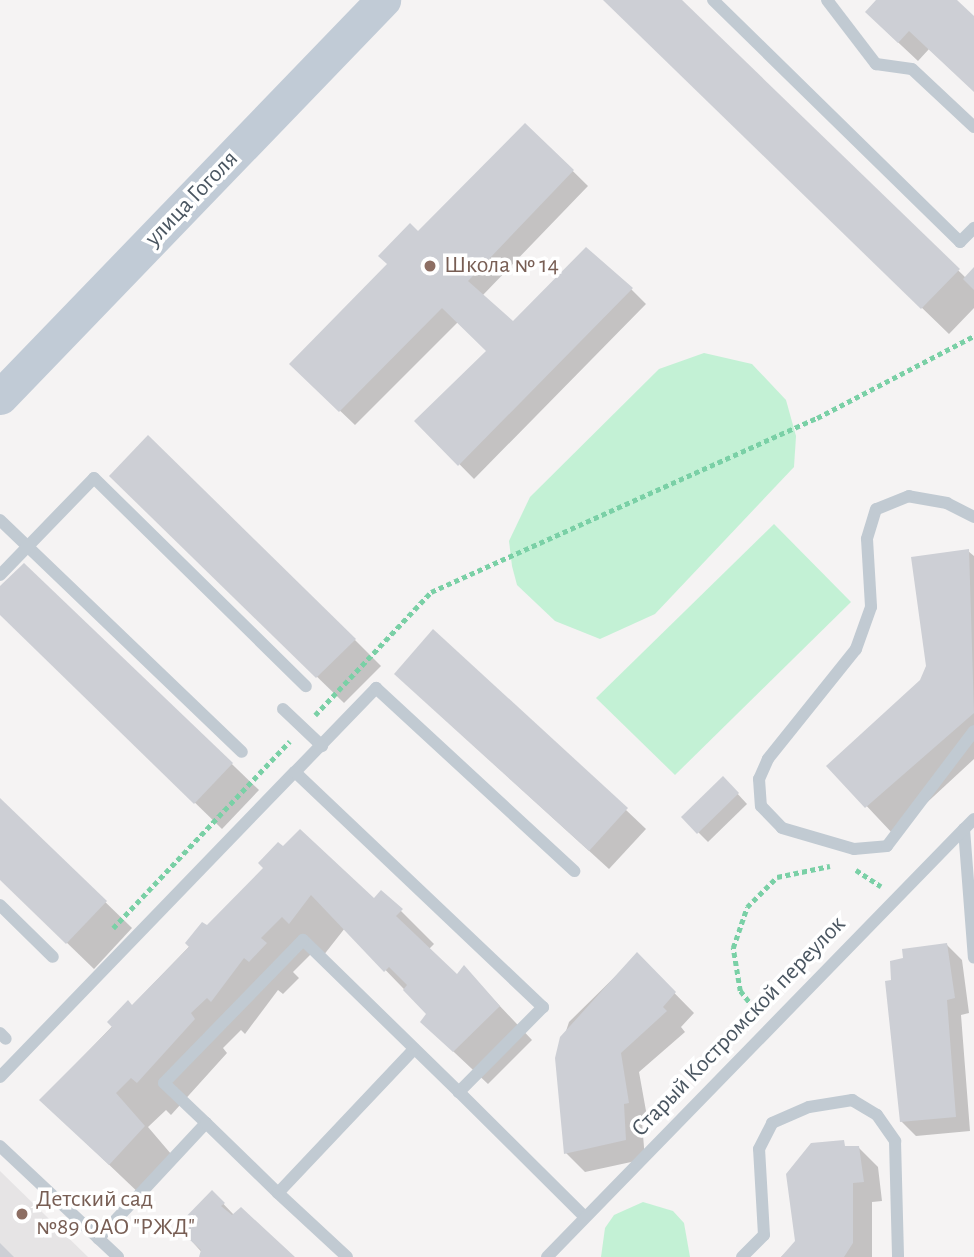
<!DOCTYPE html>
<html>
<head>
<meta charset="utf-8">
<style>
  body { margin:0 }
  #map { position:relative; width:974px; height:1257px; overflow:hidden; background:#f5f3f3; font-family:"Alegreya Sans",sans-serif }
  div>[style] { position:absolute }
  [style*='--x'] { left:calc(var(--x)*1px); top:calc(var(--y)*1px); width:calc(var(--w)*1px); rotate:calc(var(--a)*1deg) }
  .education>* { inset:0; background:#e6e4e5 }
  .green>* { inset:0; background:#c3f1d5 }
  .shadow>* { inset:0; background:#0003 }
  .building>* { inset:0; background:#cdcfd5 }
  .path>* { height:4.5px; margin-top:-2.25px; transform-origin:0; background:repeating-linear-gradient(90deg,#7ad0a6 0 5px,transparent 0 8.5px) }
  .lane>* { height:12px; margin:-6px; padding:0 6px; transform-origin:6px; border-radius:6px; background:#c1cad2 }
  .secondary>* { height:35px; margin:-17.5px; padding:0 17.5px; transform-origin:17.5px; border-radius:17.5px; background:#c1cbd6 }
  .dots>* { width:19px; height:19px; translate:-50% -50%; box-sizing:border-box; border:4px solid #fff; border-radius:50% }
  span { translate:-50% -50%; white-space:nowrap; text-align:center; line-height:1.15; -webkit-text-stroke:7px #fff; paint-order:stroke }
  .street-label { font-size:24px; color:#4a5661 }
  .education-label { font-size:24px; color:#785e54 }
  .left { translate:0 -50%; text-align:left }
</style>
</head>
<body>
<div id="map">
  <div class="education">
    <div style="clip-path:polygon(0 1171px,88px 1257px,0 1257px)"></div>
  </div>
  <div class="green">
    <div style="clip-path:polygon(704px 353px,752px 364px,786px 400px,796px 436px,794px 467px,655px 614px,600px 639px,555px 621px,517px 585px,512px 566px,509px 541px,530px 497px,659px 369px)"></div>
    <div style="clip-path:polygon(774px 524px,851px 602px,675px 775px,596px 698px)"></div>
    <div style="clip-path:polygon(643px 1202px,673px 1211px,684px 1223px,690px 1257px,601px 1257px,605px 1228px,614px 1215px)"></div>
  </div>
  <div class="shadow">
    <div style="clip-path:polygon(604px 0,680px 0,966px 278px,974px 270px,974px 308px,949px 334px)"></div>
    <div style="clip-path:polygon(879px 0,954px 0,974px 19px,974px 91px,929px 49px,918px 61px,886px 31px)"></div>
    <div style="clip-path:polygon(526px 125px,588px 186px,482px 296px,513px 323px,631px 289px,646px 304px,474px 479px,417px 421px,488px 351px,458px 322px,355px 425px,291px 364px)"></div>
    <div style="clip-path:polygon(138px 503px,355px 640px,381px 666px,344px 703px)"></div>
    <div style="clip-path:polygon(968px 551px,974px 556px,974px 759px,893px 834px,829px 766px,921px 681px)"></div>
    <div style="clip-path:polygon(24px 565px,259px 790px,222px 829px,0 613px,0 589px)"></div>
    <div style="clip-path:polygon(416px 693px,626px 810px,646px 829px,609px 869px)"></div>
    <div style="clip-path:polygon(723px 778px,747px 804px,708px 842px,683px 817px)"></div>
    <div style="clip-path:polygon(0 800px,132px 928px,94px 969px,0 878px)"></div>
    <div style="clip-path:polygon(265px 868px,401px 911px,434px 944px,429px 949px,458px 976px,464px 968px,532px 1040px,488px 1084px,422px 1022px,428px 1014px,345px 928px,323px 956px,316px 949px,293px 972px,299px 978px,283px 994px,278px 990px,245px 1034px,241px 1030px,223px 1048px,227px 1053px,171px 1115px,166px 1110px,148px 1127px,177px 1161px,143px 1197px,41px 1100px)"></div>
    <div style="clip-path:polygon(947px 945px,962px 960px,969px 1013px,961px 1015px,970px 1131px,916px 1136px,901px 1121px,893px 982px)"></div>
    <div style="clip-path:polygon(637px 955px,694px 1013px,681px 1027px,685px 1032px,639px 1072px,648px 1122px,642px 1123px,645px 1159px,585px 1172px,566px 1153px,557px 1058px,569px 1022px)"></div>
    <div style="clip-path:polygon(812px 1144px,858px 1147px,878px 1167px,882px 1201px,872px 1202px,872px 1257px,781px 1257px,797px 1242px,788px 1174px)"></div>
    <div style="clip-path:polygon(213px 1193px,234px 1215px,293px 1257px,206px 1257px,179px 1227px)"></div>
  </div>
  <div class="building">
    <div style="clip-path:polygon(603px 0,682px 0,960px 269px,921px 309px)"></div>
    <div style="clip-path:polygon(876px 0,957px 0,974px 16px,974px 92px,909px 31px,898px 43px,865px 12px)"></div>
    <div style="clip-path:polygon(525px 123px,574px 170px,468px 281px,513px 321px,586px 247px,633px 288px,458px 466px,414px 421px,486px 351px,442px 308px,339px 412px,289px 364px,387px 264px,378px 256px,410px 223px,418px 231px)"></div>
    <div style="clip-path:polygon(974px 267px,974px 290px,963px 279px)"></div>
    <div style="clip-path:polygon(148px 435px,356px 639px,316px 678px,109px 476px)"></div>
    <div style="clip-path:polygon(969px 549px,974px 713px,865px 808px,826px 766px,920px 680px,926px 666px,911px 557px)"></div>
    <div style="clip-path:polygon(24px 563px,233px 763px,194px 804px,0 615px,0 586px)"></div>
    <div style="clip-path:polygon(433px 629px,628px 808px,589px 851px,394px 674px)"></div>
    <div style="clip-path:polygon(723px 776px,739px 793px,697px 834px,681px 817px)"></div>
    <div style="clip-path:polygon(0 798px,107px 901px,66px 944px,0 880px)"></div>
    <div style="clip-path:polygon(300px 829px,374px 898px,381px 890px,403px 909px,396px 916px,457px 974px,464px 965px,500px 1006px,453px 1052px,420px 1022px,426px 1014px,403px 990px,407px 985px,389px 967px,384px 972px,311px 895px,289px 924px,282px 917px,261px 938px,267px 943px,249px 962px,244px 958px,211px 1002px,207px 998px,191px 1013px,195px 1019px,137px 1083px,131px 1078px,116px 1093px,145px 1126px,109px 1165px,39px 1100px,112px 1027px,107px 1022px,128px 1000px,132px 1005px,189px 947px,185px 943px,202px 922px,207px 925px,263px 868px,258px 863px,278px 842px,283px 846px)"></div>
    <div style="clip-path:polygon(947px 943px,955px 998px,947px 1000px,956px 1117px,900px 1122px,885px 981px,891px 980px,890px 961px,903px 958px,902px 949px)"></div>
    <div style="clip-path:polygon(637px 952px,676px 992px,663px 1007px,667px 1011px,621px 1053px,629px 1103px,624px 1104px,626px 1140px,564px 1154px,555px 1058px,560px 1037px)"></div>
    <div style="clip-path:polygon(844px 1140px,845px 1146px,859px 1146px,864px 1182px,853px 1183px,853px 1243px,844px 1257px,781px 1257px,795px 1241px,786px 1174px,811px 1143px)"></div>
    <div style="clip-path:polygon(212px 1190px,225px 1203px,221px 1206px,232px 1215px,241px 1207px,295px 1257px,199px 1257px,201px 1250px,176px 1227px)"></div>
    <div style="clip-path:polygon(0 1243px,14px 1257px,0 1257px)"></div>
  </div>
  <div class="path">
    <div style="--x:315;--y:715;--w:169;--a:-46.7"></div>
    <div style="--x:431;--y:592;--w:423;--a:-24.3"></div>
    <div style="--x:817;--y:418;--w:177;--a:-27.6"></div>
    <div style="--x:856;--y:870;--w:30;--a:33"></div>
    <div style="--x:113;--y:928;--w:257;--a:-46.6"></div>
    <div style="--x:759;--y:1015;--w:31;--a:-128"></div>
    <div style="--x:740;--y:991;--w:44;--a:-99.2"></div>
    <div style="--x:733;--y:948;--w:43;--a:-71.1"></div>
    <div style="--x:747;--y:907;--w:42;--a:-45"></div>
    <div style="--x:777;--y:877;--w:54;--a:-11.7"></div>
  </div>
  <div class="lane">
    <div style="--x:713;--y:0;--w:346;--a:44.4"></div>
    <div style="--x:960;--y:242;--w:20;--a:-45"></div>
    <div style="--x:827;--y:0;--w:81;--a:52.6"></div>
    <div style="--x:876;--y:64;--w:36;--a:8"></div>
    <div style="--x:912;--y:69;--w:85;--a:43.1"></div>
    <div style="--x:974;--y:517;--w:30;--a:-153"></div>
    <div style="--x:947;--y:503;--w:39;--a:-170"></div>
    <div style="--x:909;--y:496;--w:35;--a:158"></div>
    <div style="--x:876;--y:509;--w:31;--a:107"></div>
    <div style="--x:867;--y:539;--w:68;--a:86.6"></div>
    <div style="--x:871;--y:607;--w:45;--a:109.7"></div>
    <div style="--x:856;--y:649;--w:141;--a:128.7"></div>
    <div style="--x:768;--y:759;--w:22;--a:114"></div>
    <div style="--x:759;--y:779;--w:27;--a:86"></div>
    <div style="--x:761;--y:806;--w:30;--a:46"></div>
    <div style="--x:782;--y:828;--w:75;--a:16.3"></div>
    <div style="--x:854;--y:849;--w:33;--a:-5"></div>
    <div style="--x:887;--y:846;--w:144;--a:-52.9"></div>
    <div style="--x:0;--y:520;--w:335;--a:43.8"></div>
    <div style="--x:0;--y:575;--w:135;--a:-45.9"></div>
    <div style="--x:94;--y:478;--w:297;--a:44.5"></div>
    <div style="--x:283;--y:709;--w:54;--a:43.5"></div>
    <div style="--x:295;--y:772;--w:117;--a:-46"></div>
    <div style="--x:376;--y:688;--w:270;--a:42.7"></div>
    <div style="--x:974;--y:819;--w:14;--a:135"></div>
    <div style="--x:964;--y:829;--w:129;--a:85.6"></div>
    <div style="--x:0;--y:905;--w:74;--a:44.5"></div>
    <div style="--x:0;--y:1033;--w:8;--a:45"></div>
    <div style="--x:0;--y:1077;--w:424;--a:-46"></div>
    <div style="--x:295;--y:772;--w:342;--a:43.5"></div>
    <div style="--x:543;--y:1007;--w:120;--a:134.7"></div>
    <div style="--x:459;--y:1092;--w:218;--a:-135.7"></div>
    <div style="--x:303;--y:940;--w:199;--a:134.2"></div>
    <div style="--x:164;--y:1083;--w:58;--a:43.6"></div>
    <div style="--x:206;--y:1123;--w:158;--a:133"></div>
    <div style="--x:459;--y:1092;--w:177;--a:44.8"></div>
    <div style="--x:206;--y:1123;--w:100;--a:44.2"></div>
    <div style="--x:278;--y:1193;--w:198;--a:-46.6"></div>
    <div style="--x:0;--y:1146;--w:162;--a:43.2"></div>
    <div style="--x:278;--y:1193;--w:94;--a:42.8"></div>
    <div style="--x:547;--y:1257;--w:598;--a:-45.75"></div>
    <div style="--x:742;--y:1257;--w:31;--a:-45"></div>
    <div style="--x:764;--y:1235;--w:86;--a:-93.3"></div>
    <div style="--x:759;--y:1149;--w:29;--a:-63"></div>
    <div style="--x:772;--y:1123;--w:40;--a:-23.4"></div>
    <div style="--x:809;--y:1107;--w:44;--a:-9.2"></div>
    <div style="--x:852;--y:1100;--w:29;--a:31"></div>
    <div style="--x:877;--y:1115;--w:32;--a:55"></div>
    <div style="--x:895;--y:1141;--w:116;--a:88.5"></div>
  </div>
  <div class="secondary">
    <div style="--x:0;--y:397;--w:552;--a:-46.03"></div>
  </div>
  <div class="dots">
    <div style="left:430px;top:266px;background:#8d6e63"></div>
    <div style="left:22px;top:1214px;background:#8d6e63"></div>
  </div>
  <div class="street-label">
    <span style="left:192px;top:199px;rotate:-46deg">улица Гоголя</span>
    <span style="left:739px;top:1027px;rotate:-46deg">Старый Костромской переулок</span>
  </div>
  <div class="education-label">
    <span class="left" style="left:444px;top:266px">Школа № 14</span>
    <span class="left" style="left:36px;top:1214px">Детский сад<br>№89 ОАО "РЖД"</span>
  </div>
</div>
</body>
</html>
